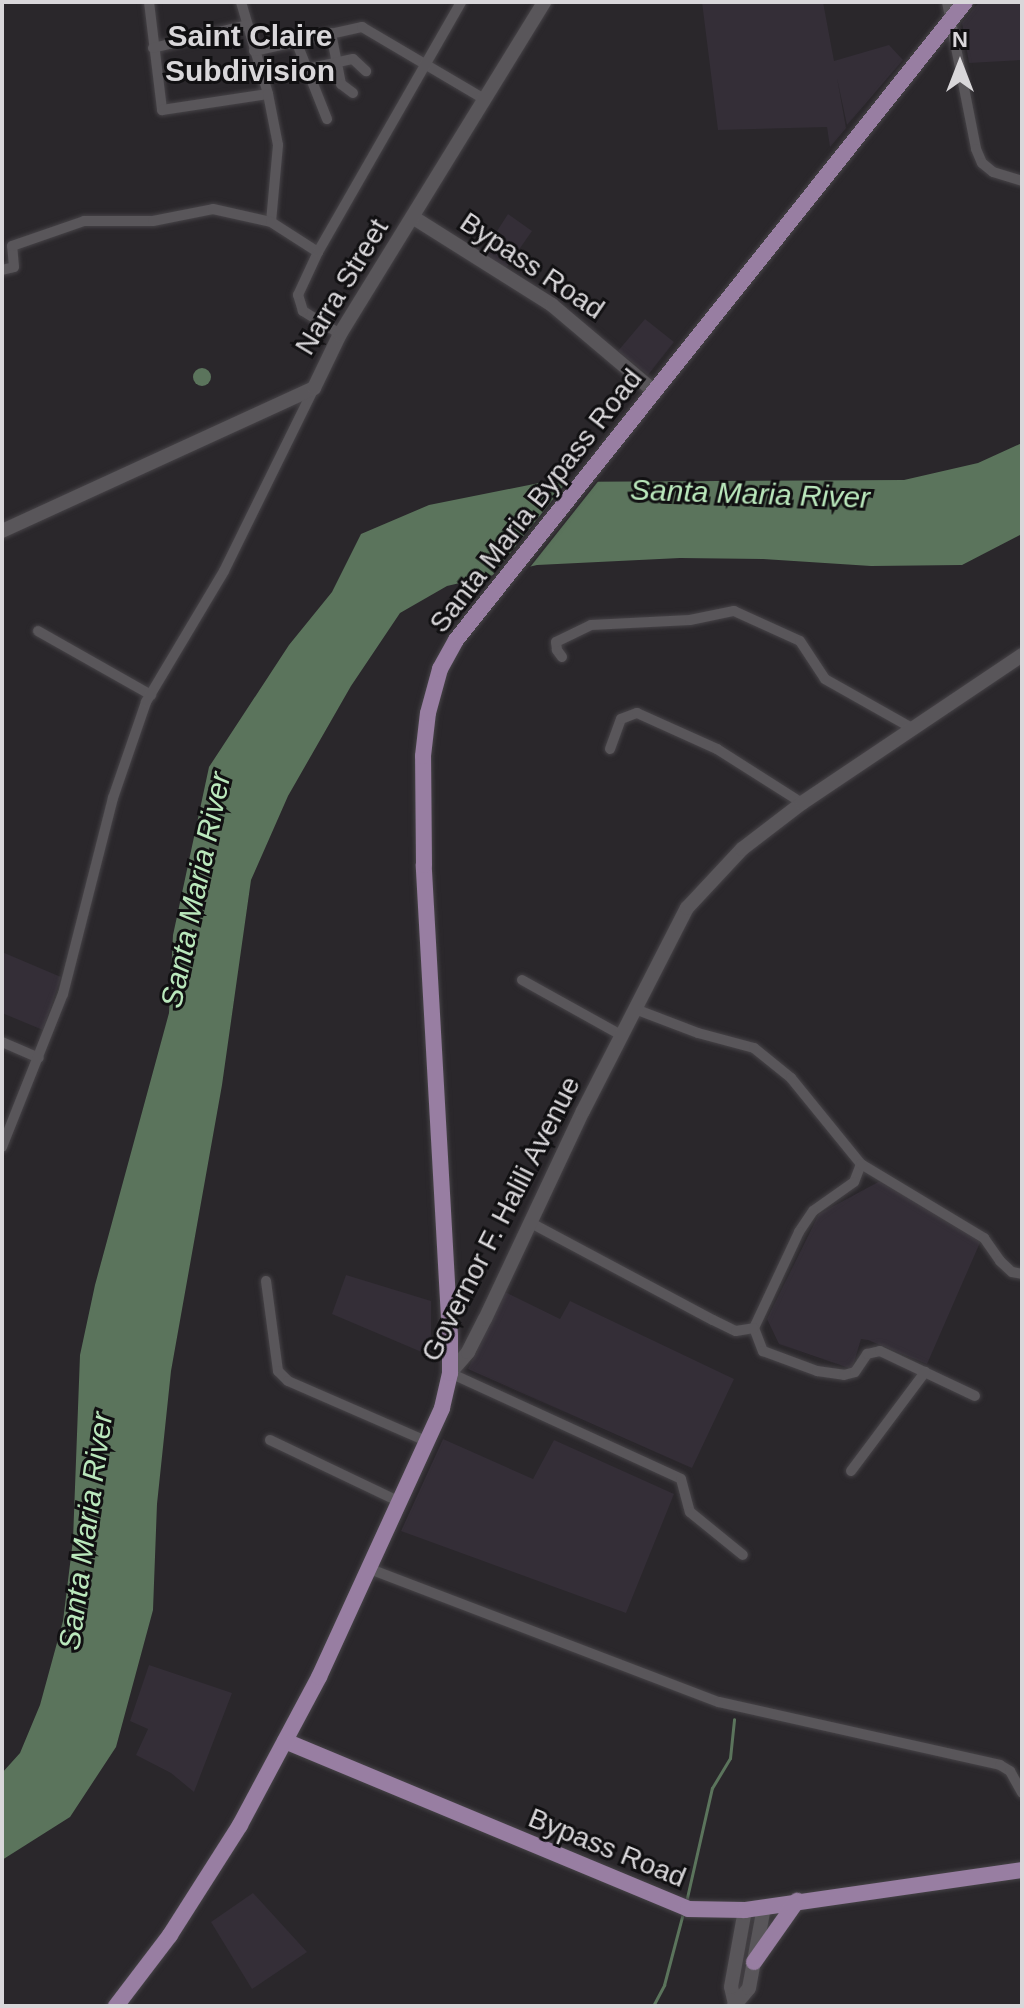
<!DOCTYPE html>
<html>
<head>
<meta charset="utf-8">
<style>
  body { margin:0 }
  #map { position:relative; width:1024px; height:2008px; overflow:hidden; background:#2a272b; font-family:Helvetica,sans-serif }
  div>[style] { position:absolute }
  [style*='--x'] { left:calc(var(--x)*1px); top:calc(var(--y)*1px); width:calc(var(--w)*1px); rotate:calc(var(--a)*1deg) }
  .built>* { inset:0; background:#342e37 }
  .water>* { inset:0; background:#5b745c }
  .round { border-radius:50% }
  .pier>* { inset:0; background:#2a272b }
  .stream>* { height:3px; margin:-1.5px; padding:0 1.5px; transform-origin:1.5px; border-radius:1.5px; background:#5b745c }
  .roads { filter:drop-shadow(0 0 2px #464347) drop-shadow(0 0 2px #464347) }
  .street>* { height:10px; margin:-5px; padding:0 5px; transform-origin:5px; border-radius:5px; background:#59565a }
  .secondary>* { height:14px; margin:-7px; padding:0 7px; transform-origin:7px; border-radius:7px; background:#59565a }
  .primary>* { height:16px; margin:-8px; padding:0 8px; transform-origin:8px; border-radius:8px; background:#987ea2 }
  span { translate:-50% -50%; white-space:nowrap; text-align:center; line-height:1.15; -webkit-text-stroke:6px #111012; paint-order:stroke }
  .street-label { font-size:28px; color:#d9d7da }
  .neighbourhood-label { font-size:30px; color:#d9d7da; font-weight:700 }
  .water-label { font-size:30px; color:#bae8bc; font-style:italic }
  .frame { position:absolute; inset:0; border:4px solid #d9d7da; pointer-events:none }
  .north { position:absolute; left:920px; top:24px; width:80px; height:80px; -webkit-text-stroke:6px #111012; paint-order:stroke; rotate:0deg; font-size:22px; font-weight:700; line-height:32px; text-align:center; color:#d9d7da }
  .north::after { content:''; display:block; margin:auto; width:28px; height:36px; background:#d9d7da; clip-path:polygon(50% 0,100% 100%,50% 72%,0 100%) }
</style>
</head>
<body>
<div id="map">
  <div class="built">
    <div style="clip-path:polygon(702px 2px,823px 2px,834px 61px,889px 45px,903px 60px,847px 125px,837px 78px,846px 128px,830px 147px,827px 127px,718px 130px)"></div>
    <div style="clip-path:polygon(979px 2px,1022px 2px,1022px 60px,969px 63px,962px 23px)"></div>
    <div style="clip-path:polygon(508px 214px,532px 231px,504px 271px,481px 256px)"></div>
    <div style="clip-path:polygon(645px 319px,674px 342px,648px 375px,618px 351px)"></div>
    <div style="clip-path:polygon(2px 952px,61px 977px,43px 1030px,2px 1013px)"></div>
    <div style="clip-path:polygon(882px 1180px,982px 1238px,927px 1364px,868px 1340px,861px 1339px,852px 1369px,779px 1344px,767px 1319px,819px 1214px)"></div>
    <div style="clip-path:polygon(346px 1275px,431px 1301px,431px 1356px,332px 1314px)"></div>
    <div style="clip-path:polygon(505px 1292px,560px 1319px,570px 1301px,734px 1379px,692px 1468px,468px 1369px)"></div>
    <div style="clip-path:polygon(443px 1439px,533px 1479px,554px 1440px,674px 1494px,626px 1613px,401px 1531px)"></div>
    <div style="clip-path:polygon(149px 1665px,232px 1693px,194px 1792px,171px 1773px,136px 1755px,148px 1729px,130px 1721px)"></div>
    <div style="clip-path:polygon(253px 1893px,307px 1952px,252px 1989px,211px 1922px)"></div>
  </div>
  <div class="water">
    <div class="round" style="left:193px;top:368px;width:18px;height:18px"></div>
    <div style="clip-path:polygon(1022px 443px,1022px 534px,962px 565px,871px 566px,763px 559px,680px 558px,537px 565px,447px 586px,400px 613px,351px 686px,288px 796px,251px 880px,222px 1085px,171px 1371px,157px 1504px,153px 1610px,116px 1747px,70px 1817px,2px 1860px,2px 1773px,20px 1753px,40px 1705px,63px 1621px,73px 1540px,80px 1355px,95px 1285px,169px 1013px,173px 935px,209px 767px,289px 645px,332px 592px,361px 534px,429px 505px,544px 482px,904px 480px,978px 463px)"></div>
  </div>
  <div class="pier">
    <div style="clip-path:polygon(569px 479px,600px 479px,527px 571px,489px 580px)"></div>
  </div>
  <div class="stream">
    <div style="--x:686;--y:1902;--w:117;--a:-77.2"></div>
    <div style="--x:712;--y:1788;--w:35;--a:-59"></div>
    <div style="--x:730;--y:1758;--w:39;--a:-84"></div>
    <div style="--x:653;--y:2006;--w:24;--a:-62"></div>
    <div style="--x:664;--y:1985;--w:74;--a:-75.2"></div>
  </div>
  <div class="roads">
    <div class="street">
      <div style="--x:149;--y:2;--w:109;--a:83.1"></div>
      <div style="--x:162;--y:110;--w:107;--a:-8.6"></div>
      <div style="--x:241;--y:2;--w:96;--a:73.6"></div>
      <div style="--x:268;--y:94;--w:52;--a:78.9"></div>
      <div style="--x:278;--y:145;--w:77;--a:95.2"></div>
      <div style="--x:947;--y:2;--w:150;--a:78.8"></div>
      <div style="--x:976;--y:149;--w:15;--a:67"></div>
      <div style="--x:982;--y:163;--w:14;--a:39"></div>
      <div style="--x:993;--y:172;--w:30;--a:17"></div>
      <div style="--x:331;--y:33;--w:52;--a:78.9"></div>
      <div style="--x:341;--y:84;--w:15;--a:37"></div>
      <div style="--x:296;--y:41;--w:84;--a:68.3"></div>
      <div style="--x:153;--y:48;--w:97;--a:-13.7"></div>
      <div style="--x:254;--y:51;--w:111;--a:-12.5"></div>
      <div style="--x:362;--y:27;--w:142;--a:30.5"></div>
      <div style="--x:307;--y:69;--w:47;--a:-12.3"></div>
      <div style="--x:353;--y:59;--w:18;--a:43"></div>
      <div style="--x:2;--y:270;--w:12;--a:-14"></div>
      <div style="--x:14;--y:267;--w:21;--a:-95"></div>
      <div style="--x:12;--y:246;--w:76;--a:-19.1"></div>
      <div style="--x:84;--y:221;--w:69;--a:0"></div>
      <div style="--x:153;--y:221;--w:61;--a:-11.3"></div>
      <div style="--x:213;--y:209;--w:59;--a:12.6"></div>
      <div style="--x:271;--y:222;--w:56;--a:32.6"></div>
      <div style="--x:340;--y:334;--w:44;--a:-148.1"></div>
      <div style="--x:303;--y:311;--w:17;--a:-107"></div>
      <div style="--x:298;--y:295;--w:47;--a:-65.1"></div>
      <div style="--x:318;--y:252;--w:288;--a:-60.2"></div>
      <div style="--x:38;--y:631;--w:130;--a:29.5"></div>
      <div style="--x:562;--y:657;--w:9;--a:-126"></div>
      <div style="--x:557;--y:650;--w:8;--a:-97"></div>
      <div style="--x:556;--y:642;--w:39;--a:-26"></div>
      <div style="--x:591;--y:625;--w:99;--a:-2.9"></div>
      <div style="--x:690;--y:620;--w:45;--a:-11.6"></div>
      <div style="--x:734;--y:611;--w:72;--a:24.4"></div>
      <div style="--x:800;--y:641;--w:45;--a:56.7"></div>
      <div style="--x:825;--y:679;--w:100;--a:29.4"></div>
      <div style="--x:610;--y:749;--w:32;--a:-70"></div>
      <div style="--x:621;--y:719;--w:17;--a:-21"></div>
      <div style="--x:637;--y:713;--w:88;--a:24.2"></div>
      <div style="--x:717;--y:749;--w:101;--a:32.4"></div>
      <div style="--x:522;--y:980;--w:113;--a:29.1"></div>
      <div style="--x:635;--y:1009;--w:67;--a:20.9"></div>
      <div style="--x:698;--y:1033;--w:58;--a:15"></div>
      <div style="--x:754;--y:1048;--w:48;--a:39"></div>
      <div style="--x:791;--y:1078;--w:111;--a:50.9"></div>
      <div style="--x:861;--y:1164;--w:19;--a:111"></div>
      <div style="--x:854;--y:1182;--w:50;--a:144.7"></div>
      <div style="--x:813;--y:1211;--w:25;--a:124"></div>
      <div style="--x:799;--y:1232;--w:106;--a:115.1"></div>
      <div style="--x:754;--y:1328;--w:25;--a:69"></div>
      <div style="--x:763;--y:1351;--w:58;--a:20.3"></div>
      <div style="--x:817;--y:1371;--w:27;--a:8"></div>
      <div style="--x:844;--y:1375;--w:11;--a:-15"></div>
      <div style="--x:855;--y:1372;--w:22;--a:-56"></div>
      <div style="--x:867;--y:1354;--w:13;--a:-13"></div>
      <div style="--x:880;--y:1351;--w:105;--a:25.3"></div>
      <div style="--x:2;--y:1042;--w:40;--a:23.4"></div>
      <div style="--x:2;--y:1147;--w:165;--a:-68.3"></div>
      <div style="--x:63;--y:994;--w:202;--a:-75.7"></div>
      <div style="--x:113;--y:798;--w:102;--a:-71"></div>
      <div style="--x:146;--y:702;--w:152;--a:-59.2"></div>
      <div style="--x:224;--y:571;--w:204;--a:-63.8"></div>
      <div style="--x:861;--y:1164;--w:144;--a:31"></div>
      <div style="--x:984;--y:1238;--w:28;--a:55"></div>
      <div style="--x:1000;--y:1261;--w:16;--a:43"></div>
      <div style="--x:1012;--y:1272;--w:10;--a:11"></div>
      <div style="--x:531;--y:1223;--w:206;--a:28.1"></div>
      <div style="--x:713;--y:1320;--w:25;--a:26"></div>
      <div style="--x:736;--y:1331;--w:18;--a:-9"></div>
      <div style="--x:266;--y:1281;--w:91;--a:82.4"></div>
      <div style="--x:278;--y:1371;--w:14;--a:45"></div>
      <div style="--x:288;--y:1381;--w:153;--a:23.5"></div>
      <div style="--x:450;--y:1373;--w:254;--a:24.6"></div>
      <div style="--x:681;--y:1479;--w:34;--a:75"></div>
      <div style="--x:690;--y:1512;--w:68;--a:39.1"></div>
      <div style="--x:270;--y:1440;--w:144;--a:25.5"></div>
      <div style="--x:851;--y:1471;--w:124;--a:-53.2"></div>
      <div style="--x:370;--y:1569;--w:373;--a:20.9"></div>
      <div style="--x:719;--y:1702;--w:288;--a:12.6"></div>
      <div style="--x:1000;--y:1765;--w:12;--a:31"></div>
      <div style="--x:1010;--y:1771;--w:25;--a:61"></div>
    </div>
    <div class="secondary">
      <div style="--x:414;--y:218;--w:163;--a:32.2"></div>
      <div style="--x:552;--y:305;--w:135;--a:40.2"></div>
      <div style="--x:2;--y:531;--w:343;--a:-24.6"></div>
      <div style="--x:314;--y:388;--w:60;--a:-64.3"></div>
      <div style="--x:340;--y:334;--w:390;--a:-58.4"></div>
      <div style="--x:450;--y:1373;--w:28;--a:-49"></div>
      <div style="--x:468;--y:1352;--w:37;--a:-63"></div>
      <div style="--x:485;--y:1319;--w:230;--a:-64.8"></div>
      <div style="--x:583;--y:1111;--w:228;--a:-62.9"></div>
      <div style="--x:687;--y:908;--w:81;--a:-47"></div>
      <div style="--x:742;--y:849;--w:76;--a:-37.5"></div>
      <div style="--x:802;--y:803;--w:265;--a:-33.9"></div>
      <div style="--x:735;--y:2004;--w:17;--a:-103"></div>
      <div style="--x:731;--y:1987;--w:78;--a:-79.7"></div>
      <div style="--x:734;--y:2006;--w:23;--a:-50"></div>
      <div style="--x:749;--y:1988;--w:82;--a:-79.5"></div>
    </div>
    <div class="primary">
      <div style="--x:285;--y:1741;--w:437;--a:22.6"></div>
      <div style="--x:688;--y:1909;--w:57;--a:1"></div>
      <div style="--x:745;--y:1910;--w:280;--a:-8.2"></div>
      <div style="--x:754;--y:1962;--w:75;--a:-54.8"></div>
      <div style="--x:116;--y:2006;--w:89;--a:-52.7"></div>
      <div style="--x:170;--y:1935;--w:130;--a:-57.5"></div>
      <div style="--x:240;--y:1825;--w:168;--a:-61.9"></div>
      <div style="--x:319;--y:1677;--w:296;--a:-65.4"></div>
      <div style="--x:442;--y:1408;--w:36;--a:-77"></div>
      <div style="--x:450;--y:1373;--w:37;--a:-90"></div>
      <div style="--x:450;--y:1336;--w:472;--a:-93.2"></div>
      <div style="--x:424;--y:865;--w:109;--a:-90.5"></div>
      <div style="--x:423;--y:756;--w:43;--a:-83.4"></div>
      <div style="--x:428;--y:713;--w:46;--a:-74.7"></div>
      <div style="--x:440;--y:669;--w:33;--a:-61"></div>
      <div style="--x:456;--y:640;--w:816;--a:-51.42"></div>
    </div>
  </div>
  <div class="street-label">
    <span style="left:532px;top:266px;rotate:34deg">Bypass Road</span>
    <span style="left:342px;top:287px;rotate:-59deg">Narra Street</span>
    <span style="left:536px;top:501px;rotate:-52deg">Santa Maria Bypass Road</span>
    <span style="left:501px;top:1219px;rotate:-63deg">Governor F. Halili Avenue</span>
    <span style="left:607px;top:1848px;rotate:22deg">Bypass Road</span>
  </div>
  <div class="neighbourhood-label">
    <span style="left:250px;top:53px">Saint Claire<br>Subdivision</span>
  </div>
  <div class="water-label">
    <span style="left:750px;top:494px;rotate:2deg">Santa Maria River</span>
    <span style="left:196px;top:890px;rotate:-78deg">Santa Maria River</span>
    <span style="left:86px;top:1531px;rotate:-82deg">Santa Maria River</span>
  </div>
  <div class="frame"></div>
  <div class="north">N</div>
</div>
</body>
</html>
